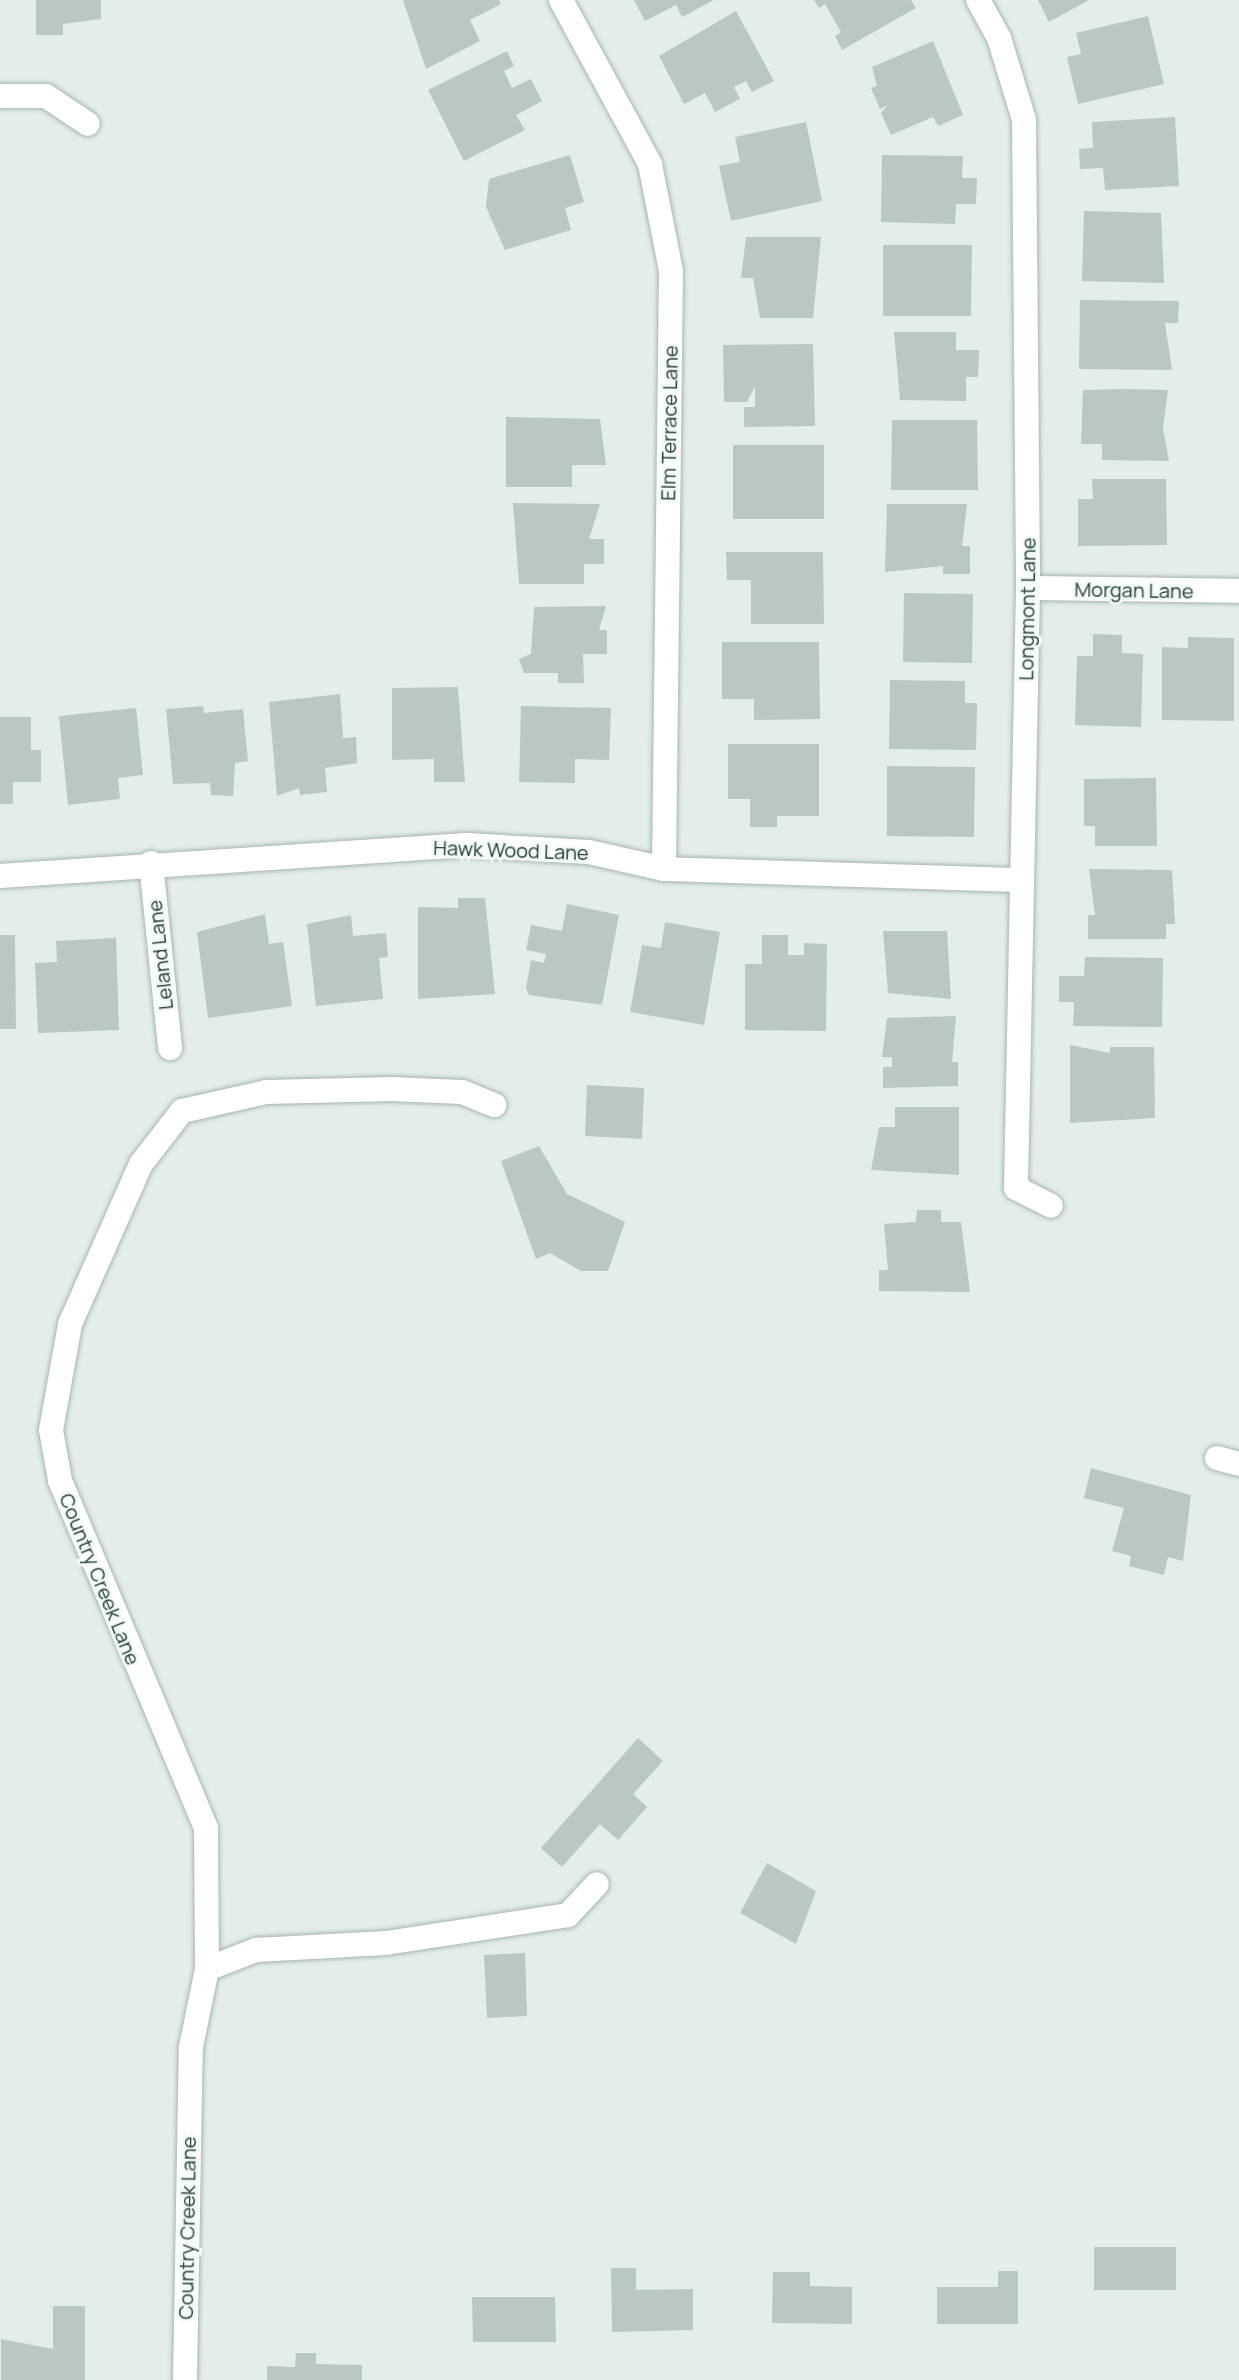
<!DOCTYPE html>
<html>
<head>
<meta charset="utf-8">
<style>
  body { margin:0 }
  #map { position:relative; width:1239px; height:2380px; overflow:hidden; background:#e3eee8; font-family:Manrope,sans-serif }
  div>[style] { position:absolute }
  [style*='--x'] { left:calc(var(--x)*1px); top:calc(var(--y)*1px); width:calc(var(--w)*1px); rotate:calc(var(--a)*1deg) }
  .building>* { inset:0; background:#b8c9c1 }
  .roads { filter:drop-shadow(0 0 2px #a5b6af) drop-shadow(0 0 2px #a5b6af) }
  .minor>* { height:24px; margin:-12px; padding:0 12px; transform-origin:12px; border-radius:12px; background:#fff }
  span { translate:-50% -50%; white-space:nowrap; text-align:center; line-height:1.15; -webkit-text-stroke:6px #f4faf7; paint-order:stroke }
  .street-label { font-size:20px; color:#224036 }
</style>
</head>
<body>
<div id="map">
  <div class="building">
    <div style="clip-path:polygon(36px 0,101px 0,101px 19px,63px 24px,63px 35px,36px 35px)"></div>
    <div style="clip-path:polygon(403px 0,499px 0,501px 4px,470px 20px,480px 41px,426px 69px)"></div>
    <div style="clip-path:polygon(634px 0,714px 0,682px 17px,676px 5px,645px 21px)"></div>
    <div style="clip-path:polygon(814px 0,911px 0,916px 8px,842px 50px,835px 36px,841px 32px,825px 4px,819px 8px)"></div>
    <div style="clip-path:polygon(1038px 0,1089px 0,1049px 22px)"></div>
    <div style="clip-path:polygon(736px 11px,774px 81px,752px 92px,746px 81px,734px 87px,740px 99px,715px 112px,705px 93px,684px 104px,659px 56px)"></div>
    <div style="clip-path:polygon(1148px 16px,1164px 84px,1078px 104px,1067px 57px,1081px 54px,1076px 33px)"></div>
    <div style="clip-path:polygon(933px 41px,963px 115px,938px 126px,933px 117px,891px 135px,881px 113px,888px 105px,880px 109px,871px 88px,877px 86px,872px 67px)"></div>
    <div style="clip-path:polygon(507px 51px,514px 66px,504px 71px,512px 88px,531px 79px,542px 101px,516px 115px,525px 130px,464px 161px,428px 90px)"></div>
    <div style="clip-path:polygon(1175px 117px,1179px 186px,1105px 190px,1103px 168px,1080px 169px,1079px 149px,1093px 148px,1092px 122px)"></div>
    <div style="clip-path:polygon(806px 122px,822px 201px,731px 221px,719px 166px,740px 162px,735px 137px)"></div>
    <div style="clip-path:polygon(570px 155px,584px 202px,565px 208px,571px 230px,505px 250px,486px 207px,489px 179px)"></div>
    <div style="clip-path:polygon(882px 155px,963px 156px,962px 178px,977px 178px,976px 204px,956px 204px,955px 224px,881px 222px)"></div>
    <div style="clip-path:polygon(1084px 211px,1161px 213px,1164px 283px,1082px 281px)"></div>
    <div style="clip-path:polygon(746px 237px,821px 237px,813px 318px,760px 318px,753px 278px,741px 278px)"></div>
    <div style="clip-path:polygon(883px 245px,972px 245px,971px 316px,883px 316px)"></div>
    <div style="clip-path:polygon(1080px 300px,1179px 301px,1178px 323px,1165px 323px,1172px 370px,1079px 369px)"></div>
    <div style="clip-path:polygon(894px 332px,956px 332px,956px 350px,979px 350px,978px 377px,966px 377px,966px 401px,900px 400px)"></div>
    <div style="clip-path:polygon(813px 344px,815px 426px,744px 427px,744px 407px,755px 407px,755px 386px,747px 402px,724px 402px,723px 345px)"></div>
    <div style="clip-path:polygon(1124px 389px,1168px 390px,1163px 428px,1169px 461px,1102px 460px,1102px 444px,1081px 444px,1083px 390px)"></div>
    <div style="clip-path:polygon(506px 417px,600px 419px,606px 465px,572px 465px,572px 487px,506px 487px)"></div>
    <div style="clip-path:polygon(892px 420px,977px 420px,978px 490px,891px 490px)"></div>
    <div style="clip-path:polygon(733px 445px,824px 445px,824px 519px,733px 519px)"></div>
    <div style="clip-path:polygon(1092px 479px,1166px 479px,1167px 545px,1078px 546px,1078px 499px,1093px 499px)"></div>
    <div style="clip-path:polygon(513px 503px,600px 504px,589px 539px,604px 539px,604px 564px,584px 564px,584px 584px,519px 584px)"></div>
    <div style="clip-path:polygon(887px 504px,967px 504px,962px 546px,970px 546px,970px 574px,943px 574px,943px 566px,885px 572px)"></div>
    <div style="clip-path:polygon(726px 552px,823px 552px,824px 624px,751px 624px,751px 580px,727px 580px)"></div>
    <div style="clip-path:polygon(904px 593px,973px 594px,972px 663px,903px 662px)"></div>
    <div style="clip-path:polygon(606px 606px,599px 630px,607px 630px,607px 654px,583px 654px,584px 683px,558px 683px,558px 673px,524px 673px,519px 659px,531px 654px,534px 607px)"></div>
    <div style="clip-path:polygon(1093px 634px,1122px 635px,1122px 653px,1143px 654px,1141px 727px,1075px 725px,1077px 656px,1093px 656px)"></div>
    <div style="clip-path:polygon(1188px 637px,1234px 638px,1234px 721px,1162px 720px,1162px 647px,1188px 648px)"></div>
    <div style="clip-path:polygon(722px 642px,819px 642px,820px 719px,754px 720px,754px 699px,722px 699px)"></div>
    <div style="clip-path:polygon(890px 680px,965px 681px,965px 703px,977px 703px,976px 750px,889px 749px)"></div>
    <div style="clip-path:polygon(458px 687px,465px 782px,434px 782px,434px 759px,392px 760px,392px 688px)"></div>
    <div style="clip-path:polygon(340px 694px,343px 738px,356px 737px,357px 763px,325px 768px,327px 792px,300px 795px,299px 788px,277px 796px,269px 702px)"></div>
    <div style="clip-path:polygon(203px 706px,204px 713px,243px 709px,248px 761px,235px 763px,233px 796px,211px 795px,210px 783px,173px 784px,166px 709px)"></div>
    <div style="clip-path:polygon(521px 706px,611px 708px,609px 760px,575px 759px,575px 783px,519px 782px)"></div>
    <div style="clip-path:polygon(136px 708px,143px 775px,118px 778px,120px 799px,68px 805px,59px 716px)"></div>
    <div style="clip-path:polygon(0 717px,31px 717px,31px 750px,41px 750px,41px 782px,13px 782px,13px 804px,0 804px)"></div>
    <div style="clip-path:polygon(728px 744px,819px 744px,819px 816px,777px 816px,777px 827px,750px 827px,750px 799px,728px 799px)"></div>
    <div style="clip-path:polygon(887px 766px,975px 767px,974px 837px,887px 836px)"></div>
    <div style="clip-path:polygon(1156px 778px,1157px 846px,1095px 846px,1095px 826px,1084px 826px,1084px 779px)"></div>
    <div style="clip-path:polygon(1089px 869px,1172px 870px,1175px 924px,1166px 924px,1166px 939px,1088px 939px,1088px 915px,1095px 915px)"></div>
    <div style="clip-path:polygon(458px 898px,485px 898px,495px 994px,418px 999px,418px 907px,458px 908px)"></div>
    <div style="clip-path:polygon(567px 904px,619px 915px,602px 1005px,529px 995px,526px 988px,531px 960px,544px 963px,546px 954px,526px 950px,531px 925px,562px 931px)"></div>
    <div style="clip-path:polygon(265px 914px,269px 944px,283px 942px,292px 1006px,208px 1018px,197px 932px)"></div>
    <div style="clip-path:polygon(351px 915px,353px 936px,386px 933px,388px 957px,379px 958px,383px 999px,316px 1006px,307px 924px)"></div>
    <div style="clip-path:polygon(665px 922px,720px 932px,704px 1025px,630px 1012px,642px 945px,661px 948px)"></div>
    <div style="clip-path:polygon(883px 931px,947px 931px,951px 999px,888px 993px)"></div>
    <div style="clip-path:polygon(0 935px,15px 935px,16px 1029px,0 1029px)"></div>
    <div style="clip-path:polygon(762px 935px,788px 935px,788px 955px,804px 955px,804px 943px,827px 944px,826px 1031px,745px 1030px,745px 964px,762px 964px)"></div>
    <div style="clip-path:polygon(116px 938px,119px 1030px,38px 1033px,35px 963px,57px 962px,56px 941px)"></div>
    <div style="clip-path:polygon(1085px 957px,1163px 958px,1162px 1027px,1073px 1026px,1074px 1002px,1059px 1002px,1059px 976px,1084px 976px)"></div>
    <div style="clip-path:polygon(956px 1016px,952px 1062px,958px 1062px,958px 1086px,883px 1088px,883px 1067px,892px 1067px,892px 1057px,882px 1057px,887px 1018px)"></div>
    <div style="clip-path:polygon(1070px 1045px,1110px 1053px,1110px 1047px,1154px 1047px,1155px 1118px,1070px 1123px)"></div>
    <div style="clip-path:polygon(587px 1085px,644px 1088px,642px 1139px,585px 1136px)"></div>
    <div style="clip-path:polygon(895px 1107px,959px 1107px,959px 1175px,871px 1170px,879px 1127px,895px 1127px)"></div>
    <div style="clip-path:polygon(539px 1146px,567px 1194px,625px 1222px,608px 1271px,581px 1271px,550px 1253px,536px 1259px,501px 1161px)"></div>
    <div style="clip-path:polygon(917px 1210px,941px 1210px,941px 1222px,961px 1222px,970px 1292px,879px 1291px,879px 1270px,888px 1270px,884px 1224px,916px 1222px)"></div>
    <div style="clip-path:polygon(1091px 1468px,1191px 1495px,1183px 1561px,1168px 1557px,1164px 1575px,1129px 1566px,1131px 1556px,1112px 1551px,1124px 1508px,1084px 1498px)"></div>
    <div style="clip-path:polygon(638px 1738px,663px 1761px,633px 1794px,647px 1807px,618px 1840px,600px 1824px,562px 1867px,541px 1848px)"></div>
    <div style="clip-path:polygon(767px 1863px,816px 1891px,796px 1944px,740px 1913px)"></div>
    <div style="clip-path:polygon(525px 1953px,527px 2016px,487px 2018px,484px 1955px)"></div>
    <div style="clip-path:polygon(1094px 2247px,1176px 2247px,1176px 2290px,1094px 2290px)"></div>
    <div style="clip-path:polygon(611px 2268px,636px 2268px,636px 2290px,693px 2289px,693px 2330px,612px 2332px)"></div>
    <div style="clip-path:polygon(998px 2271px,1018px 2271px,1018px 2324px,937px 2324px,937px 2287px,998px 2287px)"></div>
    <div style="clip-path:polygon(773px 2272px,810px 2272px,810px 2286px,852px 2287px,852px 2324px,772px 2323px)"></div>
    <div style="clip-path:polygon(472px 2297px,555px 2297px,556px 2342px,473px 2342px)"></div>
    <div style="clip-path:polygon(53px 2306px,85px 2306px,85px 2380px,1px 2380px,1px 2339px,53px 2349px)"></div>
    <div style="clip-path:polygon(296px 2353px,316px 2353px,316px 2364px,362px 2365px,362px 2380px,267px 2380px,267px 2366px,295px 2367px)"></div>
  </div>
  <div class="roads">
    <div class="minor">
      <div style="--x:561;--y:0;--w:187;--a:61.5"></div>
      <div style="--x:650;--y:164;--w:109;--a:78.9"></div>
      <div style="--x:671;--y:271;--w:598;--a:90.67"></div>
      <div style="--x:978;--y:0;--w:43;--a:61.1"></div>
      <div style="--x:999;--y:38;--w:86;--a:73"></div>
      <div style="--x:1024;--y:120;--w:468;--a:89.5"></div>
      <div style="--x:1028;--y:588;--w:600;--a:91.15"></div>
      <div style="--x:1016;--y:1188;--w:39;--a:27"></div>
      <div style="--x:0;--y:96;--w:46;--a:0"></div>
      <div style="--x:46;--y:96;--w:50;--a:33.7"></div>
      <div style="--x:1028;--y:588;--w:211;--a:0.8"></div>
      <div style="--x:151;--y:863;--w:186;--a:84.1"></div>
      <div style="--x:0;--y:876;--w:468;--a:-3.8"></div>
      <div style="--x:467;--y:845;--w:122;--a:3.3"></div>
      <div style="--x:589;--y:852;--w:77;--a:12.8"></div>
      <div style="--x:664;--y:869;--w:357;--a:1.8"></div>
      <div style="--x:1217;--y:1458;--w:23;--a:15"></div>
      <div style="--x:207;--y:1969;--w:53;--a:-21.2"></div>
      <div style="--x:256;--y:1950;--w:130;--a:-3.1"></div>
      <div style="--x:386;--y:1943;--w:184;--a:-8.7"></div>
      <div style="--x:568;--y:1915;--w:42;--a:-46.9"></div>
      <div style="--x:185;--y:2380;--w:333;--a:-89"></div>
      <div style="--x:191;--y:2047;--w:80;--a:-78.4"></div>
      <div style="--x:207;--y:1969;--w:141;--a:-90.4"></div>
      <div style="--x:206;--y:1828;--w:377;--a:-112.8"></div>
      <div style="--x:60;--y:1480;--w:51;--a:-100.2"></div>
      <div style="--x:51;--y:1430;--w:108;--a:-79.8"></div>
      <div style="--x:70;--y:1324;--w:175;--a:-66.1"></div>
      <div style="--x:141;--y:1164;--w:67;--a:-52.3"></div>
      <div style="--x:182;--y:1111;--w:86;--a:-12.7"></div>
      <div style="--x:266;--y:1092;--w:125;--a:-1.4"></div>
      <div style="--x:391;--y:1089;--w:71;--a:2.4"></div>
      <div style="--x:462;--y:1092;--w:35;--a:22"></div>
    </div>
  </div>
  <div class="street-label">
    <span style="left:669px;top:423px;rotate:-89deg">Elm Terrace Lane</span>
    <span style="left:1134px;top:590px;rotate:1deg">Morgan Lane</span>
    <span style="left:1027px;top:609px;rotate:-89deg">Longmont Lane</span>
    <span style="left:511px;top:850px;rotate:2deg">Hawk Wood Lane</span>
    <span style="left:160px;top:955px;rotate:-96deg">Leland Lane</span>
    <span style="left:100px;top:1579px;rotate:68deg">Country Creek Lane</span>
    <span style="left:187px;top:2228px;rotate:-89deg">Country Creek Lane</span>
  </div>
</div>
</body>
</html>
